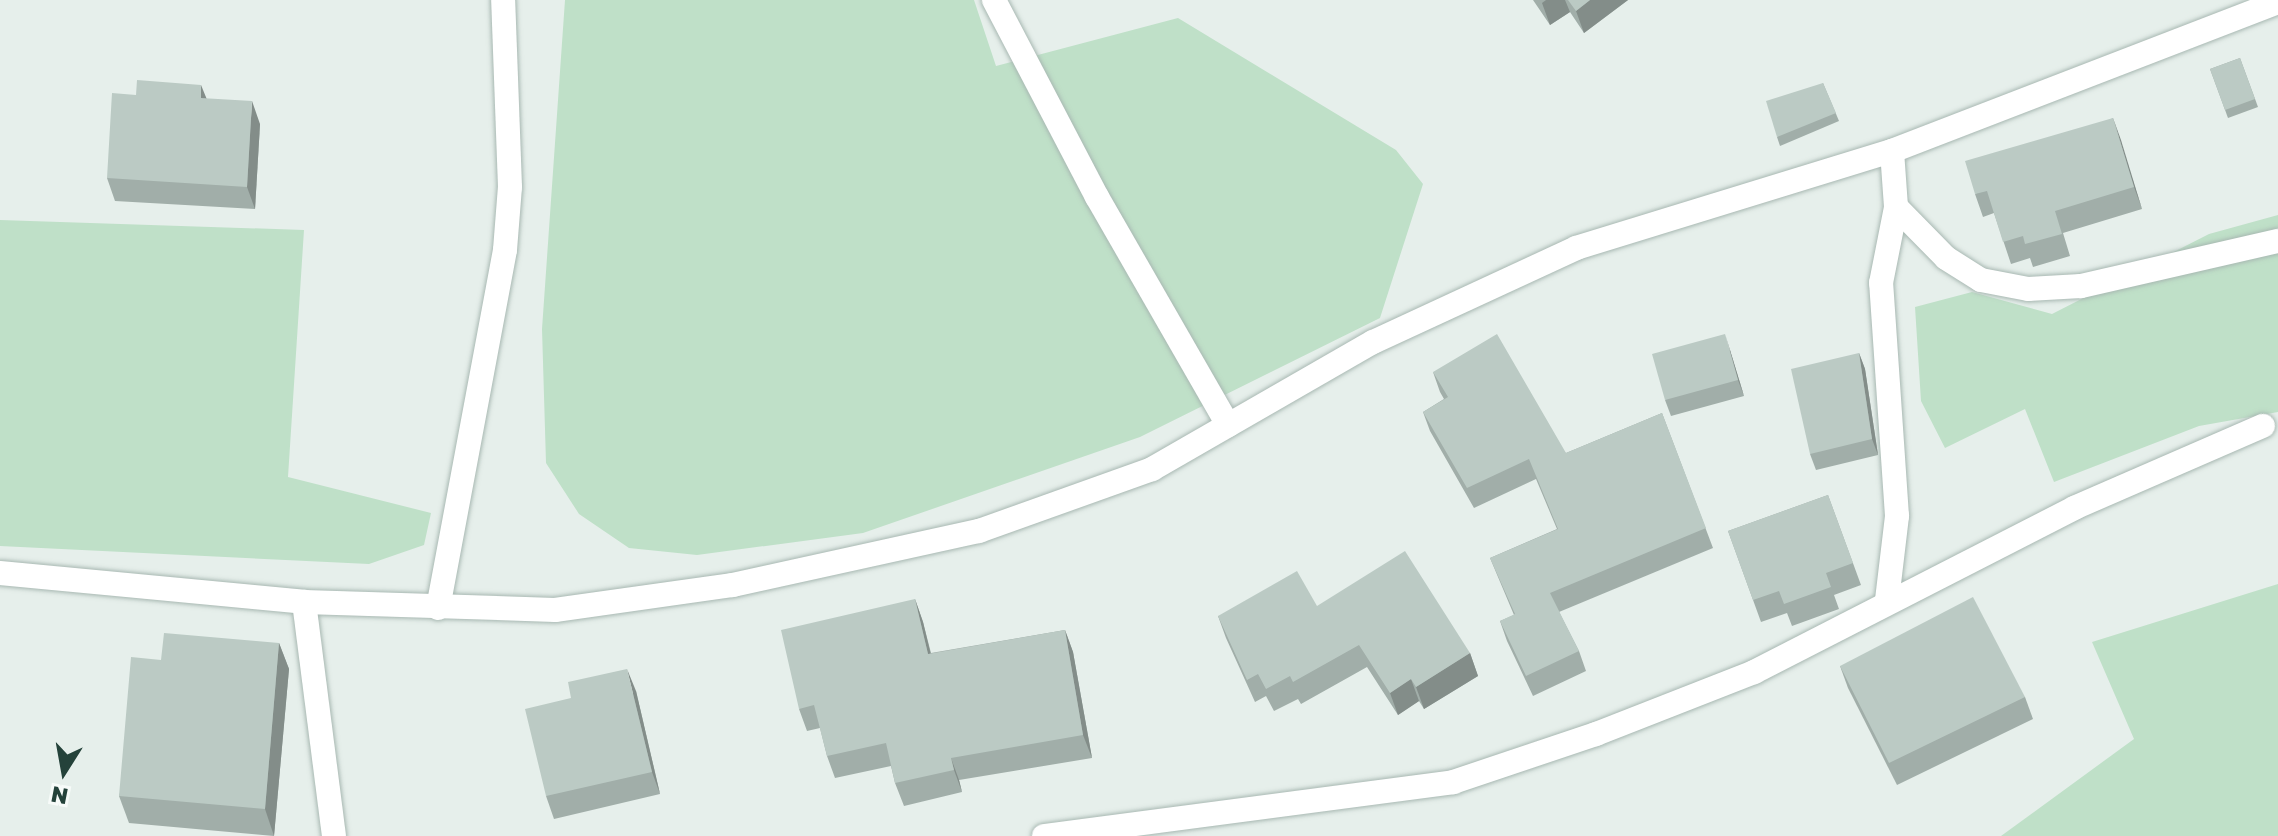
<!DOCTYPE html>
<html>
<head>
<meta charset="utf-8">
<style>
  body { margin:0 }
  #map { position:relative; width:2278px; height:836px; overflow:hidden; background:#e6efeb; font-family:"Golos Text",sans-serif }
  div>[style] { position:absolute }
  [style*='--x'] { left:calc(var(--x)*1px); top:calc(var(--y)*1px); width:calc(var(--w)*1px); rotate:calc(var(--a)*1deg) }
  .green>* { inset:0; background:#bfe0c8 }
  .roads { filter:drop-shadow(0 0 2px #a8b8b2) drop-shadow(0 0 2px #a8b8b2) }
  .minor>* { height:24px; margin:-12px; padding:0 12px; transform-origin:12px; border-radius:12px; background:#fff }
  .wall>* { inset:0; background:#a1aea9 }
  .shaded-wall>* { inset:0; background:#838d89 }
  .building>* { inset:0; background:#bbcac4 }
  span { translate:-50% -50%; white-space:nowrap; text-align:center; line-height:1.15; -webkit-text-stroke:6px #f7fbf9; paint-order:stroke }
  .north { position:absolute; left:24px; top:732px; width:80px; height:80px; -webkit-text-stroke:6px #f7fbf9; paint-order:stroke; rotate:191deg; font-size:22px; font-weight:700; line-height:32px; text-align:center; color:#24423a }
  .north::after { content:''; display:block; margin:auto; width:28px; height:36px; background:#24423a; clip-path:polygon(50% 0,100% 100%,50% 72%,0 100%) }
</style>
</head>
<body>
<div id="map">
  <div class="green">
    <div style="clip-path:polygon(565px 0,974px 0,996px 66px,1178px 18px,1396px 150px,1423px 184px,1380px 318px,1140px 437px,863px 533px,697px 555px,629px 548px,579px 514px,546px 463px,542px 329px)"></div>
    <div style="clip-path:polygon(2278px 215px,2278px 412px,2199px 426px,2054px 482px,2025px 409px,1945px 448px,1921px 401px,1915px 307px,1972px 292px,2052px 314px,2209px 234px)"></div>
    <div style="clip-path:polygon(0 220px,304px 230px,288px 477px,431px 513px,424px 545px,369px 564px,0 546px)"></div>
    <div style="clip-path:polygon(2278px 584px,2278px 836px,2001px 836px,2134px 739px,2092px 642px)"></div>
  </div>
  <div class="roads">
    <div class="minor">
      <div style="--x:994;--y:0;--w:222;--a:62.4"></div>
      <div style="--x:1097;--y:197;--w:263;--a:60.1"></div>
      <div style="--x:1892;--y:151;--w:56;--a:85.9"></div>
      <div style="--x:1896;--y:207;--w:71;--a:45.6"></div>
      <div style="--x:1946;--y:258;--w:41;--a:32.2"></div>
      <div style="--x:1981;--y:280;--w:48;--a:10.8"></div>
      <div style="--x:2028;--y:289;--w:53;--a:-3.2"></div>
      <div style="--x:2081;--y:286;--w:202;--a:-12.9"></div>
      <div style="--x:0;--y:573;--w:305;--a:5.4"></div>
      <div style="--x:304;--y:602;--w:251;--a:1.8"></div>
      <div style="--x:555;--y:610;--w:180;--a:-8"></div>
      <div style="--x:733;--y:585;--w:252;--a:-12.4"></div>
      <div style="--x:979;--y:531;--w:184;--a:-19.7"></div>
      <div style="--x:1152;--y:469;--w:255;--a:-29.9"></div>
      <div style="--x:1373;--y:342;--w:224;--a:-24.8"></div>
      <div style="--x:1576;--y:248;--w:331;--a:-17.1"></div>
      <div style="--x:1892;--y:151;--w:414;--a:-21.1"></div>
      <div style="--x:1887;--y:600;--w:85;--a:-83.2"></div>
      <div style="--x:1897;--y:516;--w:234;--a:-93.9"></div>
      <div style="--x:1881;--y:283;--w:77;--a:-78.8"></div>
      <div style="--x:304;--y:602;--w:236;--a:82.7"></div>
      <div style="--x:438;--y:608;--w:364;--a:-79.4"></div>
      <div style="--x:505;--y:250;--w:63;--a:-85.5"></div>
      <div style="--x:510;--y:187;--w:187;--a:-92.1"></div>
      <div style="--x:1044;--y:836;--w:413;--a:-7.5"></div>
      <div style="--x:1453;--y:782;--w:151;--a:-18.6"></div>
      <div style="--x:1596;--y:734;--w:170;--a:-21.4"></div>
      <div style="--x:1754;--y:672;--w:360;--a:-27.1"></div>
      <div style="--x:2074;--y:508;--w:206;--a:-23.5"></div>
    </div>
  </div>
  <div class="wall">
    <div style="clip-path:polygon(1533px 0,1628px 0,1584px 33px,1570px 12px,1550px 25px)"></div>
    <div style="clip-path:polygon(2240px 58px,2258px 107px,2228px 118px,2210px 69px)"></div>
    <div style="clip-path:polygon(1823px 83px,1839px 121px,1780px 146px,1777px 137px)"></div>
    <div style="clip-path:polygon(207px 99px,260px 124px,255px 209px,115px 201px,107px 178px)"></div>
    <div style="clip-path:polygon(2113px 118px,2142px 209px,2063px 233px,2070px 256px,2033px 267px,2030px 258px,2011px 264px,1994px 213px,1983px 217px,1975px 194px)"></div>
    <div style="clip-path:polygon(1730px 350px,1744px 396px,1671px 416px,1665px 400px)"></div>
    <div style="clip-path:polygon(1859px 353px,1865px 369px,1878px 455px,1816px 470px,1810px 454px)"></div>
    <div style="clip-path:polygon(1433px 372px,1566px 453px,1662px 413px,1713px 548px,1559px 612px,1579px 651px,1586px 671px,1533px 696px,1507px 641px,1500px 621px,1514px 615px,1490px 558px,1557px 529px,1536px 479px,1474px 508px,1430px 431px,1423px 412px,1444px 399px,1440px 392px)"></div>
    <div style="clip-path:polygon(1828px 495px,1861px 585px,1834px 595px,1839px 609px,1792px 626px,1787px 613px,1761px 622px,1728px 531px)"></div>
    <div style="clip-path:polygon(915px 599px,923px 622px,931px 653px,1065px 630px,1073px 652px,1092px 758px,959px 780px,962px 792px,904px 806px,895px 783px,891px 766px,835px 778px,827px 756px,820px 728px,807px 731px,799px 709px)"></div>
    <div style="clip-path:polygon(1317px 606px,1470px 653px,1478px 676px,1424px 709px,1419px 701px,1398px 715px,1367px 667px,1301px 704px,1298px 699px,1274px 711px,1266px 696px,1255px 702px,1226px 638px,1218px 616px)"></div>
    <div style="clip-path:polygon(279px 643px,289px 669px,274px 836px,129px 823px,119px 796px,161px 660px)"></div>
    <div style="clip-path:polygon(1840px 666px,2025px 697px,2033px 719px,1897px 785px,1848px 688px)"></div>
    <div style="clip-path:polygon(636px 691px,660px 794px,554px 819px,546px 796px)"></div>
  </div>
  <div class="shaded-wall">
    <div style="clip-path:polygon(1546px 0,1565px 0,1570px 12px,1550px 25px,1542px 3px)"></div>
    <div style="clip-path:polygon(1590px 0,1628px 0,1584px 33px,1576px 11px)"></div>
    <div style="clip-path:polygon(201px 85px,210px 107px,201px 98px)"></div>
    <div style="clip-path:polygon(252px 101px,260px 124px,255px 209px,247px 187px)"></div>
    <div style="clip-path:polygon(2113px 118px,2121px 140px,2142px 209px,2134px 187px)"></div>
    <div style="clip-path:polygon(1725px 334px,1730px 350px,1744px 396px,1738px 380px)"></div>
    <div style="clip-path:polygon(1859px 353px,1865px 369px,1878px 455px,1872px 439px)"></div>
    <div style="clip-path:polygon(915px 599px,923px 622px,936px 676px,928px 654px)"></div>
    <div style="clip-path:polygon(1065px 630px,1073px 652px,1092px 758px,1083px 735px)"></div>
    <div style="clip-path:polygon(279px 643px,289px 669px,274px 836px,265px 809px)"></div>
    <div style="clip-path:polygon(1470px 653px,1478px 676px,1424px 709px,1416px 687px)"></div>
    <div style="clip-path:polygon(627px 669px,636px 691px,660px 794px,652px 772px)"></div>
    <div style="clip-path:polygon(1411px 679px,1419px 701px,1398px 715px,1390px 693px)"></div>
    <div style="clip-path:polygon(951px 758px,959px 780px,962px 792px,954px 770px)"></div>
  </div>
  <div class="building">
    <div style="clip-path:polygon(1568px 0,1590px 0,1576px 11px)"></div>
    <div style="clip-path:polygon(2240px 58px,2255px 99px,2225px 110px,2210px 69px)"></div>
    <div style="clip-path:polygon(137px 80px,201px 85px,201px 98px,252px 101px,247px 187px,107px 178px,112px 93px,136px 95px)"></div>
    <div style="clip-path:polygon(1823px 83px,1836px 113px,1777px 137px,1766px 101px)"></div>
    <div style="clip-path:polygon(2113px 118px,2134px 187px,2055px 211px,2062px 234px,2025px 244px,2023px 236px,2003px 242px,1987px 191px,1975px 194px,1965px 161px)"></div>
    <div style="clip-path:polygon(1497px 334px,1566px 453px,1662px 413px,1706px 528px,1550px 593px,1579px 651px,1526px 676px,1500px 621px,1515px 614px,1490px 558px,1558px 529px,1529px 459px,1467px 488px,1423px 412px,1448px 397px,1433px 372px)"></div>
    <div style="clip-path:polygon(1725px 334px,1738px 380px,1665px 400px,1652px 354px)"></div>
    <div style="clip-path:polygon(1859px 353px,1872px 439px,1810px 454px,1791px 369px)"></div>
    <div style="clip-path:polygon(1828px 495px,1853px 563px,1826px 573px,1831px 587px,1784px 604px,1779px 591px,1753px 600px,1728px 531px)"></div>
    <div style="clip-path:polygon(1405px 551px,1470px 653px,1416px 687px,1411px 679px,1390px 693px,1359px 645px,1293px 682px,1290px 676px,1266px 689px,1258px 674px,1247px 680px,1218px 616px,1297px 571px,1317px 606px)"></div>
    <div style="clip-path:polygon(1973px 597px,2025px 697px,1889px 763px,1840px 666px)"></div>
    <div style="clip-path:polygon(915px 599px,928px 654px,1065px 630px,1083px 735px,951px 758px,954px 770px,895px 783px,886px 743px,827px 756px,814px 705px,799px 709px,781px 630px)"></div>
    <div style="clip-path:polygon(164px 633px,279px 643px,265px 809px,119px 796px,131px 657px,161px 660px)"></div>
    <div style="clip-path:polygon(627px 669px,652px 772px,546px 796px,525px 709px,571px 698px,568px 682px)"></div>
  </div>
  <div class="north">N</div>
</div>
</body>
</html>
